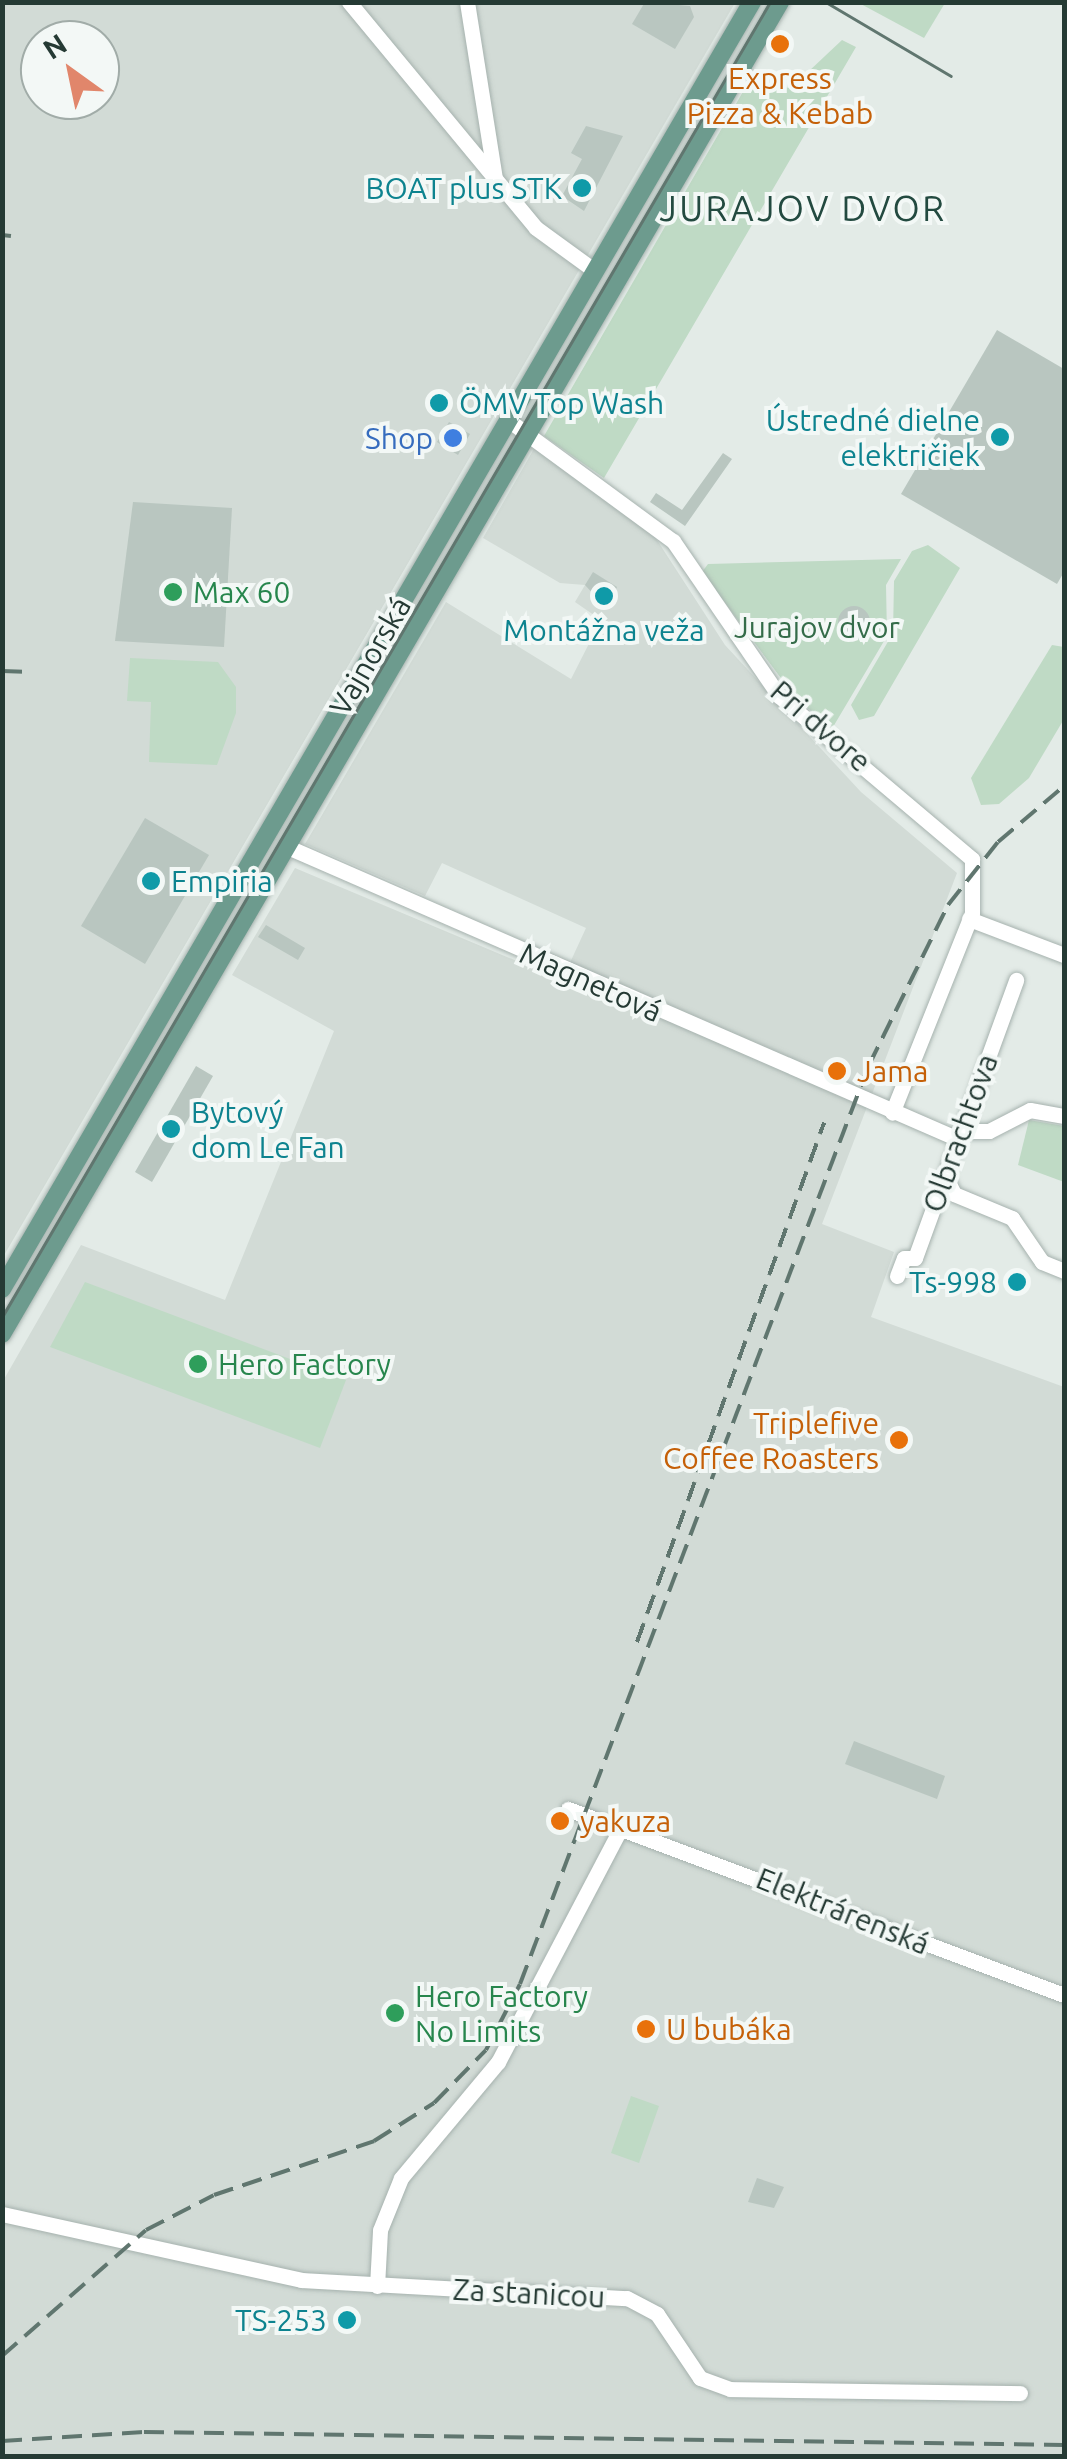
<!DOCTYPE html>
<html>
<head>
<meta charset="utf-8">
<style>
  body { margin:0 }
  #map { position:relative; width:1067px; height:2459px; overflow:hidden; background:#e3ebe7; font-family:Ubuntu,sans-serif }
  div>[style] { position:absolute }
  [style*='--x'] { left:calc(var(--x)*1px); top:calc(var(--y)*1px); width:calc(var(--w)*1px); rotate:calc(var(--a)*1deg) }
  .built>* { inset:0; background:#d2dbd6 }
  .green>* { inset:0; background:#bfdac5 }
  .building>* { inset:0; background:#b9c6c0 }
  .round { border-radius:50% }
  .roads { filter:drop-shadow(0 0 2px #a6b2ae) drop-shadow(0 0 2px #a6b2ae) }
  .minor>* { height:15px; margin:-7.5px; padding:0 7.5px; transform-origin:7.5px; border-radius:7.5px; background:#fff }
  .major>* { height:18px; margin:-9px; padding:0 9px; transform-origin:9px; border-radius:9px; background:#6d9b8e }
  .tram>* { height:2.5px; margin:-1.25px; padding:0 1.25px; transform-origin:1.25px; border-radius:1.25px; background:#60766f }
  .rail>* { height:4px; margin-top:-2px; transform-origin:0; background:repeating-linear-gradient(90deg,#60766f 0 20px,transparent 0 30px) }
  .dots>* { width:28px; height:28px; translate:-50% -50%; box-sizing:border-box; border:5px solid #f3f8f6; border-radius:50% }
  span { translate:-50% -50%; white-space:nowrap; text-align:center; line-height:1.15; -webkit-text-stroke:8px #f3f8f6; paint-order:stroke }
  .food-label { font-size:30px; color:#c56008 }
  .left { translate:0 -50%; text-align:left }
  .right { translate:-100% -50%; text-align:right }
  .culture-label { font-size:30px; color:#0d838f }
  .shop-label { font-size:30px; color:#366cbe }
  .leisure-label { font-size:30px; color:#27864d }
  .park-label { font-size:30px; color:#346c49 }
  .street-label { font-size:30px; color:#253a34 }
  .quarter-label { font-size:35px; color:#234a40; letter-spacing:2.5px }
  .frame { position:absolute; inset:0; border:5px solid #253a34; pointer-events:none }
  .north { position:absolute; left:20px; top:20px; width:100px; height:100px; box-sizing:border-box; background:#f3f8f6; border:2px solid #a1aca8; border-radius:50%; rotate:327deg; font-size:28px; font-weight:700; line-height:40px; text-align:center; color:#253a34 }
  .north::after { content:''; display:block; margin:auto; width:35px; height:45px; background:#e1866b; clip-path:polygon(50% 0,100% 100%,50% 72%,0 100%) }
</style>
</head>
<body>
<div id="map">
  <div class="built">
    <div style="clip-path:polygon(evenodd,3px 3px,735px 3px,3px 1257px,3px 3px,40px 40px,100px 40px,100px 100px,40px 100px,40px 40px)"></div>
    <div style="clip-path:polygon(535px 447px,644px 520px,725px 645px,861px 792px,957px 873px,822px 1224px,894px 1252px,871px 1317px,1064px 1387px,1064px 2456px,3px 2456px,3px 1381px,81px 1245px,225px 1300px,334px 1031px,232px 975px,295px 868px,562px 980px,586px 928px,442px 863px,425px 896px,305px 844px,446px 602px,571px 679px,601px 620px,575px 602px,585px 585px,560px 583px,483px 538px)"></div>
  </div>
  <div class="green">
    <div style="clip-path:polygon(859px 3px,945px 3px,924px 38px)"></div>
    <div style="clip-path:polygon(842px 40px,856px 47px,604px 478px,544px 436px,748px 83px,791px 88px)"></div>
    <div style="clip-path:polygon(928px 545px,960px 568px,874px 716px,859px 720px,851px 705px,893px 633px,894px 581px,912px 551px)"></div>
    <div style="clip-path:polygon(901px 559px,886px 585px,887px 636px,833px 727px,798px 701px,702px 572px,708px 564px)"></div>
    <div style="clip-path:polygon(1052px 645px,1064px 647px,1064px 719px,1029px 778px,999px 804px,981px 805px,971px 778px)"></div>
    <div style="clip-path:polygon(130px 658px,218px 662px,236px 687px,236px 713px,217px 765px,149px 762px,151px 702px,127px 701px)"></div>
    <div style="clip-path:polygon(1029px 1120px,1064px 1126px,1064px 1182px,1018px 1165px)"></div>
    <div style="clip-path:polygon(85px 1282px,346px 1380px,320px 1448px,50px 1347px)"></div>
    <div style="clip-path:polygon(631px 2096px,659px 2106px,639px 2163px,611px 2153px)"></div>
  </div>
  <div class="building">
    <div style="clip-path:polygon(645px 2px,690px 6px,694px 17px,675px 49px,632px 24px)"></div>
    <div style="clip-path:polygon(586px 126px,623px 136px,584px 211px,562px 196px,582px 159px,571px 153px)"></div>
    <div style="clip-path:polygon(997px 330px,1064px 369px,1064px 572px,1057px 584px,901px 494px)"></div>
    <div style="clip-path:polygon(449px 422px,470px 434px,458px 455px,437px 442px)"></div>
    <div style="clip-path:polygon(723px 453px,732px 459px,685px 526px,650px 502px,656px 493px,682px 510px)"></div>
    <div style="clip-path:polygon(133px 502px,232px 508px,224px 647px,115px 641px)"></div>
    <div style="clip-path:polygon(593px 572px,617px 587px,606px 608px,585px 585px)"></div>
    <div class="round" style="left:838px;top:606px;width:32px;height:32px"></div>
    <div style="clip-path:polygon(145px 818px,209px 855px,145px 964px,81px 926px)"></div>
    <div style="clip-path:polygon(266px 925px,305px 948px,298px 960px,258px 937px)"></div>
    <div style="clip-path:polygon(196px 1066px,213px 1076px,152px 1182px,135px 1172px)"></div>
    <div style="clip-path:polygon(854px 1741px,945px 1776px,937px 1799px,845px 1764px)"></div>
    <div style="clip-path:polygon(757px 2178px,784px 2187px,774px 2208px,748px 2202px)"></div>
  </div>
  <div class="roads">
    <div class="minor">
      <div style="--x:349;--y:2;--w:293;--a:50.4"></div>
      <div style="--x:536;--y:228;--w:73;--a:36.1"></div>
      <div style="--x:467;--y:2;--w:179;--a:81"></div>
      <div style="--x:508;--y:420;--w:205;--a:36.3"></div>
      <div style="--x:673;--y:541;--w:188;--a:55.6"></div>
      <div style="--x:779;--y:696;--w:253;--a:40.2"></div>
      <div style="--x:972;--y:859;--w:54;--a:90"></div>
      <div style="--x:972;--y:913;--w:215;--a:111.8"></div>
      <div style="--x:290;--y:848;--w:729;--a:23.54"></div>
      <div style="--x:969;--y:919;--w:102;--a:20.8"></div>
      <div style="--x:961;--y:1131;--w:28;--a:0"></div>
      <div style="--x:989;--y:1131;--w:46;--a:-27.1"></div>
      <div style="--x:1030;--y:1110;--w:35;--a:10"></div>
      <div style="--x:945;--y:1176;--w:20;--a:63"></div>
      <div style="--x:954;--y:1194;--w:63;--a:22.5"></div>
      <div style="--x:1012;--y:1218;--w:53;--a:55.7"></div>
      <div style="--x:1042;--y:1262;--w:24;--a:22"></div>
      <div style="--x:897;--y:1276;--w:19;--a:-69"></div>
      <div style="--x:904;--y:1258;--w:11;--a:0"></div>
      <div style="--x:915;--y:1258;--w:296;--a:-70"></div>
      <div style="--x:568;--y:1809;--w:530;--a:20.56"></div>
      <div style="--x:2;--y:2214;--w:306;--a:12.4"></div>
      <div style="--x:301;--y:2280;--w:326;--a:3.2"></div>
      <div style="--x:627;--y:2298;--w:34;--a:28"></div>
      <div style="--x:657;--y:2314;--w:77;--a:56.1"></div>
      <div style="--x:700;--y:2378;--w:32;--a:20"></div>
      <div style="--x:730;--y:2389;--w:290;--a:0.8"></div>
      <div style="--x:377;--y:2286;--w:56;--a:-86.9"></div>
      <div style="--x:380;--y:2230;--w:56;--a:-68"></div>
      <div style="--x:401;--y:2178;--w:151;--a:-50.1"></div>
      <div style="--x:498;--y:2062;--w:262;--a:-62.3"></div>
    </div>
    <div class="major">
      <div style="--x:2;--y:1289;--w:1490;--a:-59.77"></div>
      <div style="--x:2;--y:1334;--w:1543;--a:-59.71"></div>
    </div>
  </div>
  <div class="tram">
    <div style="--x:826;--y:2;--w:145;--a:30.6"></div>
    <div style="--x:2;--y:1317;--w:1523;--a:-59.71"></div>
  </div>
  <div class="rail">
    <div style="--x:2;--y:235;--w:9;--a:6"></div>
    <div style="--x:2;--y:671;--w:29;--a:2"></div>
    <div style="--x:637;--y:1642;--w:552;--a:-70.19"></div>
    <div style="--x:2;--y:2356;--w:191;--a:-41.2"></div>
    <div style="--x:146;--y:2230;--w:76;--a:-27.2"></div>
    <div style="--x:214;--y:2195;--w:169;--a:-18.6"></div>
    <div style="--x:374;--y:2141;--w:71;--a:-32.3"></div>
    <div style="--x:434;--y:2103;--w:74;--a:-45.5"></div>
    <div style="--x:486;--y:2050;--w:74;--a:-62.7"></div>
    <div style="--x:520;--y:1984;--w:983;--a:-69.21"></div>
    <div style="--x:869;--y:1065;--w:178;--a:-63.7"></div>
    <div style="--x:948;--y:905;--w:80;--a:-51.6"></div>
    <div style="--x:998;--y:842;--w:87;--a:-40.3"></div>
    <div style="--x:2;--y:2441;--w:142;--a:-3.6"></div>
    <div style="--x:144;--y:2432;--w:920;--a:0.81"></div>
  </div>
  <div class="dots">
    <div style="left:780px;top:44px;background:#e8710a"></div>
    <div style="left:582px;top:188px;background:#0f9aa8"></div>
    <div style="left:439px;top:403px;background:#0f9aa8"></div>
    <div style="left:1000px;top:437px;background:#0f9aa8"></div>
    <div style="left:453px;top:438px;background:#3f7fe0"></div>
    <div style="left:173px;top:592px;background:#2e9e5b"></div>
    <div style="left:604px;top:596px;background:#0f9aa8"></div>
    <div style="left:151px;top:881px;background:#0f9aa8"></div>
    <div style="left:837px;top:1071px;background:#e8710a"></div>
    <div style="left:171px;top:1129px;background:#0f9aa8"></div>
    <div style="left:1017px;top:1282px;background:#0f9aa8"></div>
    <div style="left:198px;top:1364px;background:#2e9e5b"></div>
    <div style="left:899px;top:1440px;background:#e8710a"></div>
    <div style="left:560px;top:1821px;background:#e8710a"></div>
    <div style="left:395px;top:2013px;background:#2e9e5b"></div>
    <div style="left:646px;top:2029px;background:#e8710a"></div>
    <div style="left:347px;top:2320px;background:#0f9aa8"></div>
  </div>
  <div class="food-label">
    <span style="left:780px;top:95px">Express<br>Pizza &amp; Kebab</span>
    <span class="left" style="left:857px;top:1071px">Jama</span>
    <span class="right" style="left:879px;top:1440px">Triplefive<br>Coffee Roasters</span>
    <span class="left" style="left:580px;top:1821px">yakuza</span>
    <span class="left" style="left:666px;top:2029px">U bubáka</span>
  </div>
  <div class="culture-label">
    <span class="right" style="left:562px;top:188px">BOAT plus STK</span>
    <span class="left" style="left:459px;top:403px">ÖMV Top Wash</span>
    <span class="right" style="left:980px;top:437px">Ústredné dielne<br>električiek</span>
    <span style="left:604px;top:630px">Montážna veža</span>
    <span class="left" style="left:171px;top:881px">Empiria</span>
    <span class="left" style="left:191px;top:1129px">Bytový<br>dom Le Fan</span>
    <span class="right" style="left:997px;top:1282px">Ts-998</span>
    <span class="right" style="left:327px;top:2320px">TS-253</span>
  </div>
  <div class="shop-label">
    <span class="right" style="left:433px;top:438px">Shop</span>
  </div>
  <div class="leisure-label">
    <span class="left" style="left:193px;top:592px">Max 60</span>
    <span class="left" style="left:218px;top:1364px">Hero Factory</span>
    <span class="left" style="left:415px;top:2013px">Hero Factory<br>No Limits</span>
  </div>
  <div class="park-label">
    <span style="left:817px;top:627px">Jurajov dvor</span>
  </div>
  <div class="street-label">
    <span style="left:370px;top:656px;rotate:-60deg">Vajnorská</span>
    <span style="left:821px;top:726px;rotate:41deg">Pri dvore</span>
    <span style="left:591px;top:982px;rotate:24deg">Magnetová</span>
    <span style="left:960px;top:1133px;rotate:-70deg">Olbrachtova</span>
    <span style="left:843px;top:1911px;rotate:22deg">Elektrárenská</span>
    <span style="left:529px;top:2293px;rotate:3deg">Za stanicou</span>
  </div>
  <div class="quarter-label">
    <span style="left:803px;top:208px">JURAJOV DVOR</span>
  </div>
  <div class="frame"></div>
  <div class="north">N</div>
</div>
</body>
</html>
